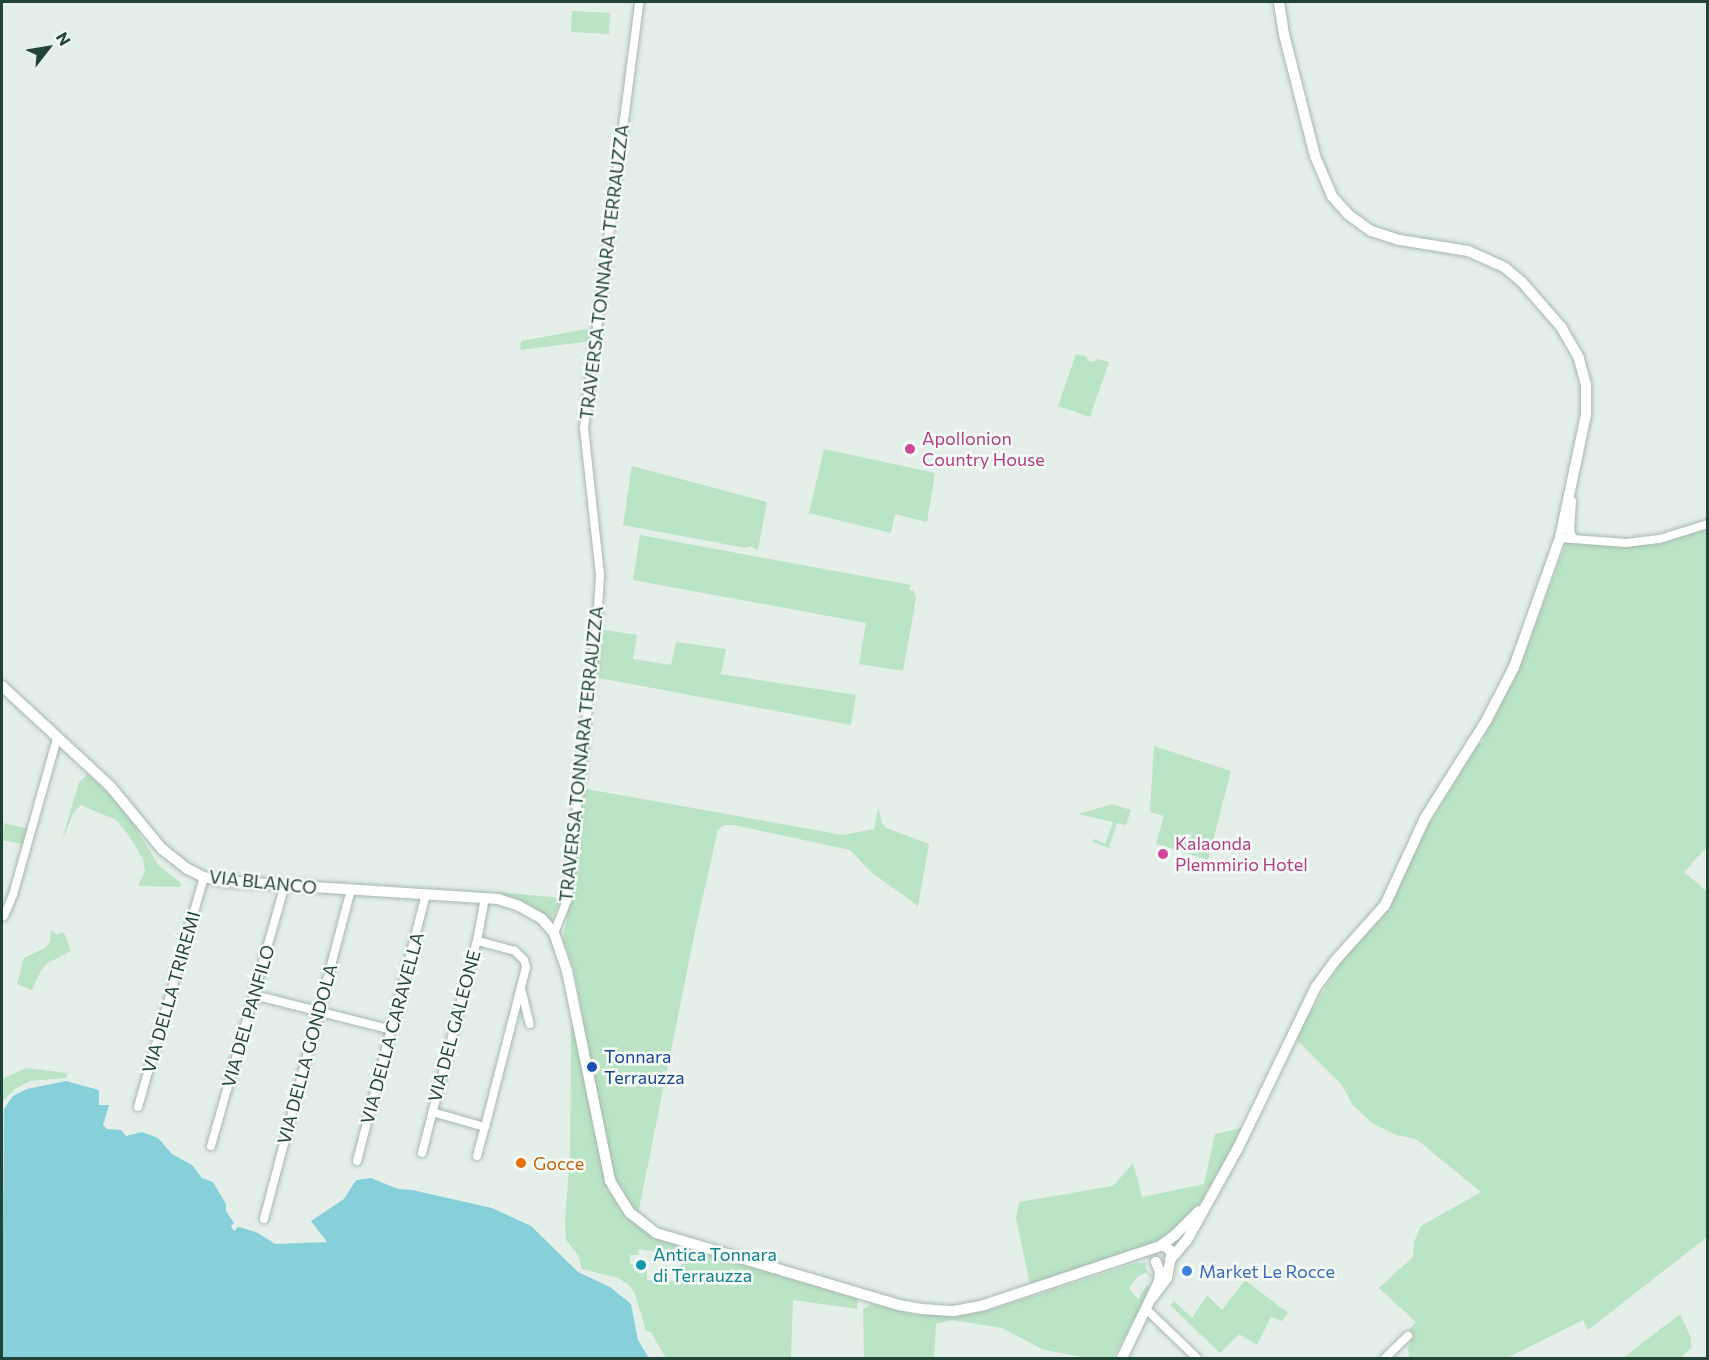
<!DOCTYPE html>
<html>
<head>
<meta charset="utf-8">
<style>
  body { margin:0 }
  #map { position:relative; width:1709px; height:1360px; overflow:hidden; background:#e4efea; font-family:Commissioner,sans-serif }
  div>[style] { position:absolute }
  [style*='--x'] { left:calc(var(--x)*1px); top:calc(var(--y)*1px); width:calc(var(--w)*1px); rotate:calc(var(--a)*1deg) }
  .green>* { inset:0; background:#bbe3c5 }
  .water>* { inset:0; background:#87d0da }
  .roads { filter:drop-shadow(0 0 2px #a6b8b1) drop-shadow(0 0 2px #a6b8b1) }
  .street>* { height:8px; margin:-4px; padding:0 4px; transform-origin:4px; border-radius:4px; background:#fff }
  .secondary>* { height:10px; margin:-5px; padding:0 5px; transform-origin:5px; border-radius:5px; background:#fff }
  .dots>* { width:16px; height:16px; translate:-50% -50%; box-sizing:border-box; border:3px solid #f6fbf8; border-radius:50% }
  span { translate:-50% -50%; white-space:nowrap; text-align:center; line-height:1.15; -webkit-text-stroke:5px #f6fbf8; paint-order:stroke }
  .street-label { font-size:18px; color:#214439 }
  .hotel-label { font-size:18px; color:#b23c85 }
  .left { translate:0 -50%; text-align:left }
  .transit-label { font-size:18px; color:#164399 }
  .food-label { font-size:18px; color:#c56008 }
  .culture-label { font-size:18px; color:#0d838f }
  .shop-label { font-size:18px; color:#366cbe }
  .frame { position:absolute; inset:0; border:3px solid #214439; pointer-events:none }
  .north { position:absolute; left:18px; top:18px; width:60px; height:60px; -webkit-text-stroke:4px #f6fbf8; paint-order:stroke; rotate:59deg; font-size:16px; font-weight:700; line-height:24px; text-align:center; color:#214439 }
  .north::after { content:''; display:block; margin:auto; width:21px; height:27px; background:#214439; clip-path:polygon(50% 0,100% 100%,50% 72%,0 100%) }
</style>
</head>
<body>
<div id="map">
  <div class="green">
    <div style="clip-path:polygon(572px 11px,610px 13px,609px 34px,571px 32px)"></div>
    <div style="clip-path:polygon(592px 328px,592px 341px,520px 350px,521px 341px)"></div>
    <div style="clip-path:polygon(1076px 354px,1087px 357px,1088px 361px,1093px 362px,1097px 359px,1109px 362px,1090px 417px,1058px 406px)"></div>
    <div style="clip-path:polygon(824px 449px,935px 473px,927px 522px,895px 514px,891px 533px,809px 513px)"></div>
    <div style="clip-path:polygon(632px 466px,767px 502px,758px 550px,750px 546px,746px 548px,623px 525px)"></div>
    <div style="clip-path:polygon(1707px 529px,1707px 847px,1684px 872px,1707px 891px,1707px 1237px,1588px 1330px,1583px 1320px,1507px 1358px,1409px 1358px,1408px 1348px,1413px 1335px,1407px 1332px,1416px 1322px,1379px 1288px,1413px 1257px,1414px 1242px,1421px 1226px,1481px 1192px,1416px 1139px,1396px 1135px,1372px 1123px,1352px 1104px,1342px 1085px,1295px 1038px,1343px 959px,1386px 913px,1425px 831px,1478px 745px,1484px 741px,1483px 737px,1506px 696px,1526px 651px,1566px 543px,1614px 546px,1654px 544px)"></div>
    <div style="clip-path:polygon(640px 535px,911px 585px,909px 589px,914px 591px,916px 598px,903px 671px,859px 664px,866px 623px,633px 580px)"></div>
    <div style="clip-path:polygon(599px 629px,637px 635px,633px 659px,671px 665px,676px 642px,726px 649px,721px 674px,856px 695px,851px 725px,593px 677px)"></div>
    <div style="clip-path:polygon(1154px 746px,1231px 771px,1208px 860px,1156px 844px,1164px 816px,1150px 812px)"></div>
    <div style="clip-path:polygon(88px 774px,125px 810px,159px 866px,180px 882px,181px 887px,138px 886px,145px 871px,143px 859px,128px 834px,116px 820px,81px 805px,73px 813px,61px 844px,79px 782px)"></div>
    <div style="clip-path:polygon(581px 788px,843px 835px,874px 829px,878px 808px,882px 823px,886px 828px,929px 844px,918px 906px,871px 872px,850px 850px,734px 825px,724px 825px,718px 830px,695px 931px,638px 1214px,621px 1191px,611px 1166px,573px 966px,563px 940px,571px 893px)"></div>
    <div style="clip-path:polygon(1112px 804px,1131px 810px,1126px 825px,1117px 823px,1109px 848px,1092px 842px,1094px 839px,1105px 844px,1113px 822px,1078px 814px)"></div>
    <div style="clip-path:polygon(4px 823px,29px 829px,23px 844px,2px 840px)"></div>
    <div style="clip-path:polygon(497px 892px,563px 898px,551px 920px,531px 905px)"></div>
    <div style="clip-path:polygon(51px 930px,57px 935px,62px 932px,65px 935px,71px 951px,48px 963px,41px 970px,32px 990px,17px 984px,24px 958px,45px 948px,50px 941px)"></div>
    <div style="clip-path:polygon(evenodd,571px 1027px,574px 1027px,603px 1172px,610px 1192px,623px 1213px,655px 1238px,858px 1299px,857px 1309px,793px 1300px,791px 1358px,666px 1358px,651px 1332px,646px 1331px,635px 1294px,629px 1285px,618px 1278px,582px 1269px,578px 1255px,566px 1240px,565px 1221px,569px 1168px,573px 1168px,574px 1162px,570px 1161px,571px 1027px,639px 1249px,682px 1255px,679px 1282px,647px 1280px,647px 1268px,630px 1264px,630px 1255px,638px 1255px,639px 1249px)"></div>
    <div style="clip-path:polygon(26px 1068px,67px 1073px,66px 1078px,30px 1081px,15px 1089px,2px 1102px,2px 1079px)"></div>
    <div style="clip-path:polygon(1242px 1128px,1202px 1201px,1177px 1229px,1155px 1243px,1030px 1285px,1016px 1218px,1019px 1202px,1113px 1186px,1133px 1163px,1142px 1197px,1204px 1184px,1215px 1134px)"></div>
    <div style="clip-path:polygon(1136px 1263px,1148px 1263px,1145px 1268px,1155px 1280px,1146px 1273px,1138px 1276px,1129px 1288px,1138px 1299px,1147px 1285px,1151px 1290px,1113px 1358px,1089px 1358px,1055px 1352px,1042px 1349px,1002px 1328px,952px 1320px,936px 1324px,934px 1358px,864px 1358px,863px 1309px,873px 1304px,916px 1315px,966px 1315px,996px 1308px)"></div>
    <div style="clip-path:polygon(1245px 1280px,1288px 1313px,1282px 1321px,1271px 1317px,1257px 1345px,1239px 1334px,1220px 1353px,1170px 1305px,1174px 1301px,1192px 1318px,1207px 1295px,1222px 1310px)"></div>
    <div style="clip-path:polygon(1680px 1314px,1691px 1338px,1691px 1348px,1681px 1358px,1623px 1358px)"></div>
  </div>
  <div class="water">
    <div style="clip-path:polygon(66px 1081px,99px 1090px,99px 1105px,109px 1105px,103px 1125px,107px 1129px,121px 1130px,126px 1136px,142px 1132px,158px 1138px,172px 1154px,192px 1165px,202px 1178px,213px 1182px,226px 1204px,226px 1211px,234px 1223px,231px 1226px,234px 1231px,238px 1227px,243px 1228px,258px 1233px,275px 1244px,327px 1242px,311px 1221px,344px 1199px,356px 1180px,371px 1178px,398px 1189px,412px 1190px,492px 1208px,531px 1226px,578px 1272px,610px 1287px,631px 1304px,638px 1340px,649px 1358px,2px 1358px,4px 1109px,13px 1096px,27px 1089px)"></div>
  </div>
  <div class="roads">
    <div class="street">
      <div style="--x:1572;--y:501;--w:30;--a:94"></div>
      <div style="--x:1570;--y:531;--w:8;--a:67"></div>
      <div style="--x:1560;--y:538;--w:66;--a:4.3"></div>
      <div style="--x:1626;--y:543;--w:34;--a:-7"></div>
      <div style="--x:1660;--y:539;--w:50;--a:-17.4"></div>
      <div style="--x:4;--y:916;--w:23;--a:-67"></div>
      <div style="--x:13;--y:895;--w:163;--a:-74.3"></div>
      <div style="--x:554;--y:933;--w:35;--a:-68"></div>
      <div style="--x:567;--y:900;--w:278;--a:-83.8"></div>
      <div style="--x:597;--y:624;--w:49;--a:-86.5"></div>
      <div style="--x:600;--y:575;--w:148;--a:-96.2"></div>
      <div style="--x:584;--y:428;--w:430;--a:-82.6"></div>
      <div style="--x:521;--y:989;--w:36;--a:76"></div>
      <div style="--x:254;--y:995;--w:142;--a:14.2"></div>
      <div style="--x:138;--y:1107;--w:239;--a:-74"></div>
      <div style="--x:432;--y:1112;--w:55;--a:15.8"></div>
      <div style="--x:485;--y:1127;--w:165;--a:-75.6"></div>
      <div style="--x:526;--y:967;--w:7;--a:-106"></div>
      <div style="--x:524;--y:960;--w:13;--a:-135"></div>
      <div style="--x:515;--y:951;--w:39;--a:-165"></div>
      <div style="--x:211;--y:1146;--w:271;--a:-74.2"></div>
      <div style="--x:422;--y:1153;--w:219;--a:-75.5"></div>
      <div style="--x:477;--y:941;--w:44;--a:-79.5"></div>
      <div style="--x:477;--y:1156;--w:30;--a:-75"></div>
      <div style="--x:357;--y:1161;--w:275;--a:-75.5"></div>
      <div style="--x:264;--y:1219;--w:340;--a:-75.2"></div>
      <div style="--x:1146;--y:1309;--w:71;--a:43.9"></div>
      <div style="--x:1385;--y:1358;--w:32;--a:-44"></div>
    </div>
    <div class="secondary">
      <div style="--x:2;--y:686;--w:147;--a:42.8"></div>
      <div style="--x:110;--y:786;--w:82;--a:50.5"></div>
      <div style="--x:162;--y:849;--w:33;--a:38"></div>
      <div style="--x:188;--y:869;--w:18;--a:27"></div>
      <div style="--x:204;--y:877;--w:17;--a:13"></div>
      <div style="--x:221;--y:881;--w:278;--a:3.7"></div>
      <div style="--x:498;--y:899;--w:22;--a:18"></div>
      <div style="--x:519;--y:906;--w:26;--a:29"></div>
      <div style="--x:542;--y:919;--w:18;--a:49"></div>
      <div style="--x:554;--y:933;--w:40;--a:71.1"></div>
      <div style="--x:567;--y:971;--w:214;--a:78.4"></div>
      <div style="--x:610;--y:1181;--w:36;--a:58"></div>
      <div style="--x:629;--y:1212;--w:34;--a:38"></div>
      <div style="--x:656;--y:1233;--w:253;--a:16.5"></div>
      <div style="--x:899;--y:1305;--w:23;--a:10"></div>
      <div style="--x:922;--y:1309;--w:32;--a:4"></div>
      <div style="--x:954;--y:1311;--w:31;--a:-11"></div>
      <div style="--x:984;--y:1305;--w:189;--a:-18.5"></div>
      <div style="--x:1163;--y:1245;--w:10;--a:37"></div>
      <div style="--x:1171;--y:1251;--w:6;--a:90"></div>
      <div style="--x:1171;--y:1257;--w:21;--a:101"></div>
      <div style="--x:1167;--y:1278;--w:25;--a:127"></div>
      <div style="--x:1160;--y:1246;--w:19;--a:-36"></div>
      <div style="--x:1175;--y:1235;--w:34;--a:-45"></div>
      <div style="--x:1170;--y:1260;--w:26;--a:-50"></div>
      <div style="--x:1187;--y:1240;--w:105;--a:-61"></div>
      <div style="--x:1238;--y:1148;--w:179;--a:-64.2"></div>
      <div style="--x:1316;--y:987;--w:31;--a:-54"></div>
      <div style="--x:1334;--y:962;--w:76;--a:-48.2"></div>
      <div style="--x:1385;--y:905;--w:96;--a:-65.3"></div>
      <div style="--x:1425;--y:818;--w:115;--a:-57.8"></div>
      <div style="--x:1486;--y:721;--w:61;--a:-62.6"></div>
      <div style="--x:1514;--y:667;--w:137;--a:-70.4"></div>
      <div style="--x:1560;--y:538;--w:126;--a:-78.1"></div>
      <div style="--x:1586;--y:415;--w:30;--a:-90"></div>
      <div style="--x:1586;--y:385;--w:28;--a:-105"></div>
      <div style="--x:1579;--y:358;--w:34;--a:-120"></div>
      <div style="--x:1562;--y:328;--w:61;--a:-131"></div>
      <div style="--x:1522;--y:282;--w:23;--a:-140"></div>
      <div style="--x:1504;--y:267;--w:39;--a:-156"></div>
      <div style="--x:1468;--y:251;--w:70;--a:-170.9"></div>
      <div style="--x:1399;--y:240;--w:29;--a:-162"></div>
      <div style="--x:1371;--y:231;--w:29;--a:-144"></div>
      <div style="--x:1348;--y:214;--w:24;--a:-132"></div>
      <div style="--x:1332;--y:196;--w:43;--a:-113"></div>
      <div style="--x:1315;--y:156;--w:126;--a:-104.3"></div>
      <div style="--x:1284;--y:34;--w:32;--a:-99"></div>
      <div style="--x:1122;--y:1358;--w:85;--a:-64.3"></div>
      <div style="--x:1159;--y:1281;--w:9;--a:-84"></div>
      <div style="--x:1160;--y:1272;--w:11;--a:-112"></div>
    </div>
  </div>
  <div class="dots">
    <div style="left:910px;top:449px;background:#d1479c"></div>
    <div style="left:1163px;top:854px;background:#d1479c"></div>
    <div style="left:592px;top:1067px;background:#1a4fb4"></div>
    <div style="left:521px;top:1163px;background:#e8710a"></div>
    <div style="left:641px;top:1265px;background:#0f9aa8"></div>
    <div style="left:1187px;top:1271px;background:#3f7fe0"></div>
  </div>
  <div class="street-label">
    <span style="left:604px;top:272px;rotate:-83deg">TRAVERSA TONNARA TERRAUZZA</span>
    <span style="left:581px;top:754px;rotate:-84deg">TRAVERSA TONNARA TERRAUZZA</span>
    <span style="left:263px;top:882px;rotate:6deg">VIA BLANCO</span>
    <span style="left:171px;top:992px;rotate:-74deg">VIA DELLA TRIREMI</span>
    <span style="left:248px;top:1016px;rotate:-74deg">VIA DEL PANFILO</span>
    <span style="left:454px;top:1026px;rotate:-75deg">VIA DEL GALEONE</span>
    <span style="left:392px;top:1028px;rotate:-75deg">VIA DELLA CARAVELLA</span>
    <span style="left:307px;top:1054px;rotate:-75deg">VIA DELLA GONDOLA</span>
  </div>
  <div class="hotel-label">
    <span class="left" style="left:922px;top:449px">Apollonion<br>Country House</span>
    <span class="left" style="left:1175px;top:854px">Kalaonda<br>Plemmirio Hotel</span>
  </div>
  <div class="transit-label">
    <span class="left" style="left:604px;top:1067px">Tonnara<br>Terrauzza</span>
  </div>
  <div class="food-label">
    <span class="left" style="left:533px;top:1163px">Gocce</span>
  </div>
  <div class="culture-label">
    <span class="left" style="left:653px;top:1265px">Antica Tonnara<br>di Terrauzza</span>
  </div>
  <div class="shop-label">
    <span class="left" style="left:1199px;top:1271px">Market Le Rocce</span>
  </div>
  <div class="frame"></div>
  <div class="north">N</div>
</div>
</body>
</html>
